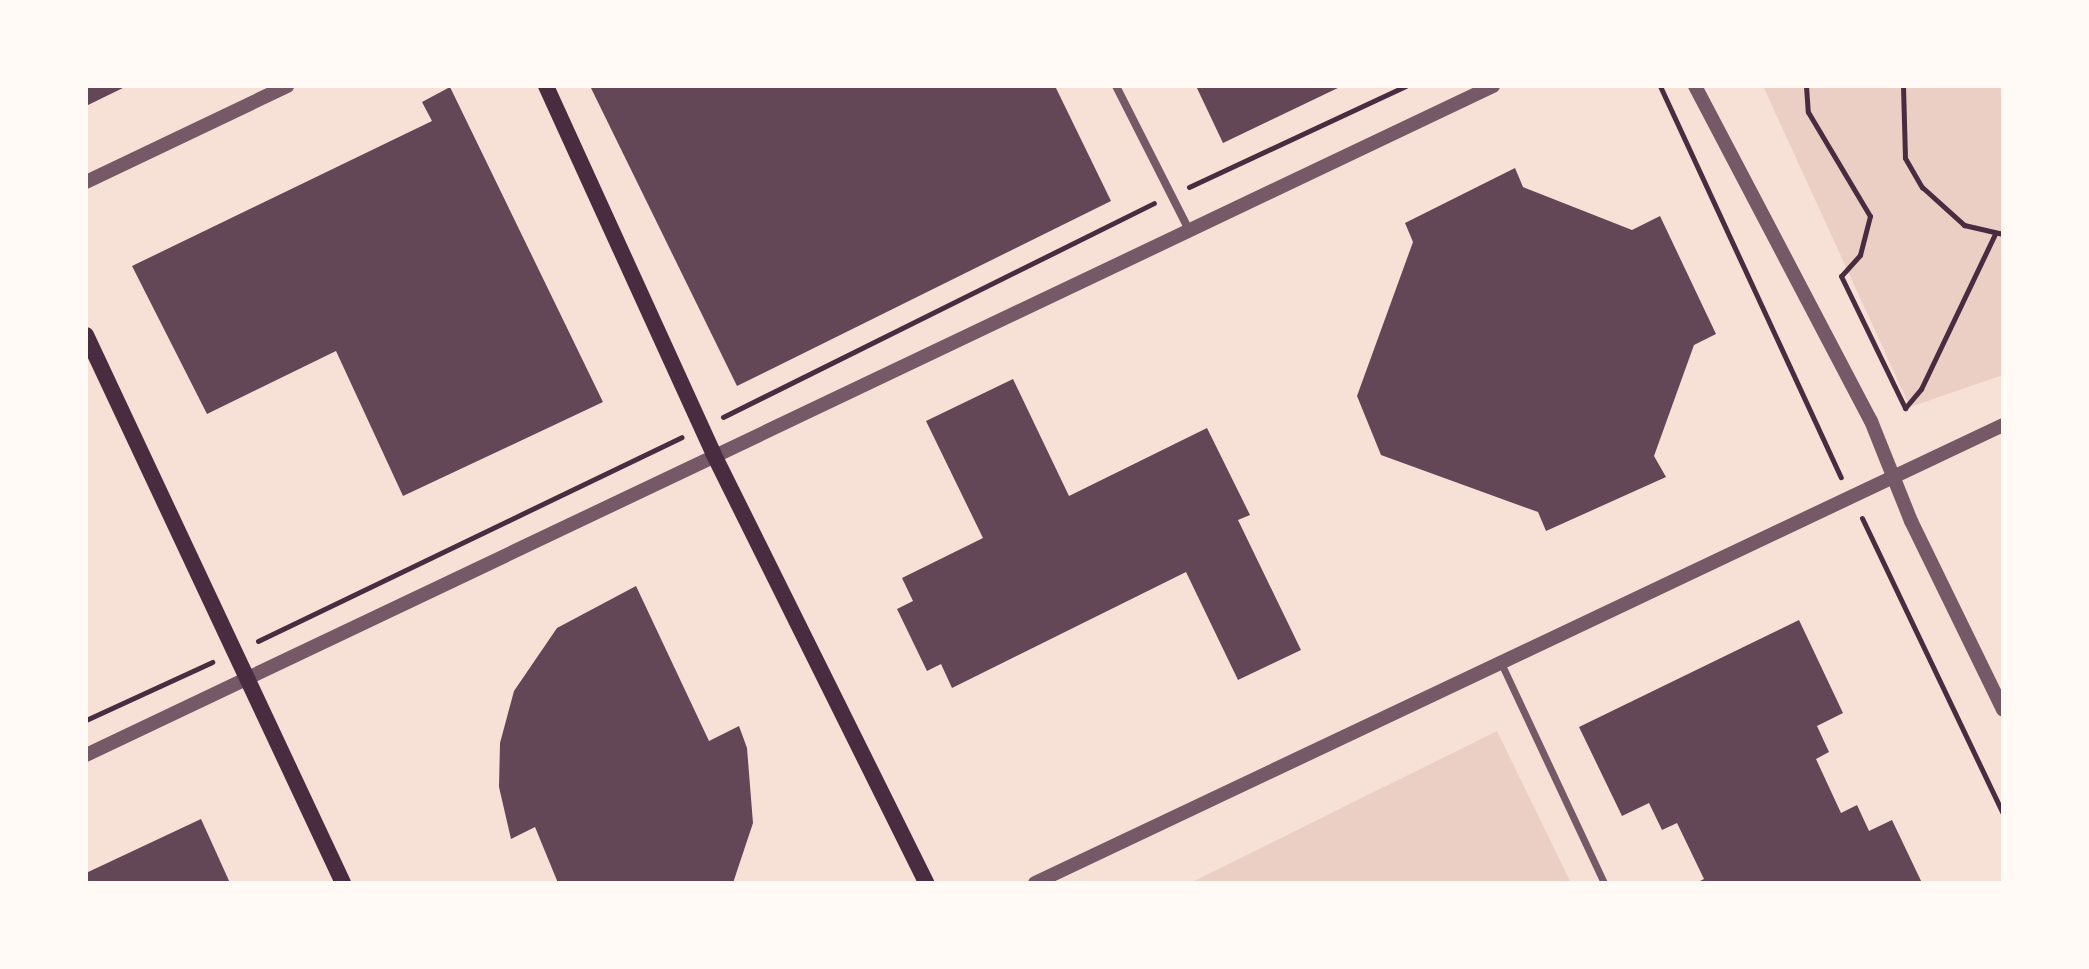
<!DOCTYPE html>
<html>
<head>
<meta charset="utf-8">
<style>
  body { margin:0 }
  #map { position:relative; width:2089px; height:969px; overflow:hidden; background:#f7e1d7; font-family:Overpass,sans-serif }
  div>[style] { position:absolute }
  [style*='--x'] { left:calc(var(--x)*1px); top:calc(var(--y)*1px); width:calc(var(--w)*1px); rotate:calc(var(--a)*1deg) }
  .green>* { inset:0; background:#ebcfc5 }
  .building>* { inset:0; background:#644757 }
  .path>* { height:5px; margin:-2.5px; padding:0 2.5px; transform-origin:2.5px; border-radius:2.5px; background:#4a2c40 }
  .pedestrian>* { height:7px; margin:-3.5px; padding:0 3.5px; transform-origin:3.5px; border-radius:3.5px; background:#755966 }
  .minor>* { height:8px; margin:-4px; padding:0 4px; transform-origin:4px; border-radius:4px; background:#755966 }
  .tertiary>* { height:14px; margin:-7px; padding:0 7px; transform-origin:7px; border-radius:7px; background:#755966 }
  .secondary>* { height:16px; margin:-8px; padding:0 8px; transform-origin:8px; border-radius:8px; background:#4a2c40 }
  span { translate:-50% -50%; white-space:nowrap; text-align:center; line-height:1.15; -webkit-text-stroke:8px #fffaf5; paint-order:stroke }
  .frame { position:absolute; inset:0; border:88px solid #fffaf5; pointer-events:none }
</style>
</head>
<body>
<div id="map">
  <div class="green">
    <div style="clip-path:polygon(1763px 86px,2003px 86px,2003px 375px,1910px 407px)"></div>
    <div style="clip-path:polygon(1497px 731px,1571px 883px,1190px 883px)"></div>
  </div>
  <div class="building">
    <div style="clip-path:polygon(86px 86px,127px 86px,86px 106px)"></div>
    <div style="clip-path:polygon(590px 86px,1055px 86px,1111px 201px,737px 386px)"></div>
    <div style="clip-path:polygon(1196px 86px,1342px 86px,1223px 143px)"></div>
    <div style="clip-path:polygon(450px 87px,603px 402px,403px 496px,336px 351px,207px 414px,132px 266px,432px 121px,422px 102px)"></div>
    <div style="clip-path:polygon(1515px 168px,1523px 187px,1632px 230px,1660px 216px,1716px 334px,1694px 345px,1654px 456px,1666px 477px,1546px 531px,1538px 512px,1381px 455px,1357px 396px,1413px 242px,1405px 223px)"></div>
    <div style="clip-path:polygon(1013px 379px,1069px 496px,1207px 428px,1250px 515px,1238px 520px,1301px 650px,1238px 680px,1186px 572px,952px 688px,941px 664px,927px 671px,897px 609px,913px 601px,902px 578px,983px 538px,926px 421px)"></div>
    <div style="clip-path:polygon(636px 586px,709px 741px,739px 726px,747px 748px,753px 823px,733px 883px,558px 883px,535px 827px,511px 839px,499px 787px,500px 743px,514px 691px,557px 628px)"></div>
    <div style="clip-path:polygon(1799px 620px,1843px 713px,1817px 726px,1829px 752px,1816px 759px,1841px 813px,1857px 805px,1869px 831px,1892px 820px,1922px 883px,1696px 883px,1704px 879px,1677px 823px,1662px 830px,1649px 803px,1622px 816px,1579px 727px)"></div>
    <div style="clip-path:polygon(201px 819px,230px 883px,86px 883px,86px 873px)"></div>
  </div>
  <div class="path">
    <div style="--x:1660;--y:86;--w:431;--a:65.2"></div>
    <div style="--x:1806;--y:86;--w:26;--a:86"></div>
    <div style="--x:1808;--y:112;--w:121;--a:59.2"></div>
    <div style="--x:1870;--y:216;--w:40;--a:104.4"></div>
    <div style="--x:1860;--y:255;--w:28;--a:132"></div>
    <div style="--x:1841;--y:276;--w:147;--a:64.1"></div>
    <div style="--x:1905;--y:408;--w:25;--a:-50"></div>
    <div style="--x:1921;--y:389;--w:172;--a:-64.5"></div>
    <div style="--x:1903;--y:86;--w:72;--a:88.4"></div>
    <div style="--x:1905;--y:158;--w:34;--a:60"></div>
    <div style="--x:1922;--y:187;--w:57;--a:42.1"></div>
    <div style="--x:1964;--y:225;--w:40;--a:13"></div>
    <div style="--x:1189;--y:187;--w:239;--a:-25"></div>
    <div style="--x:723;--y:417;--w:481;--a:-26.4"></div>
    <div style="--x:1862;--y:518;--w:327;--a:64.5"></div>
    <div style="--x:258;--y:641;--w:470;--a:-25.7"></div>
    <div style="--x:86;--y:720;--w:139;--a:-24.7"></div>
  </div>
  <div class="pedestrian">
    <div style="--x:1501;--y:663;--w:243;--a:64.9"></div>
  </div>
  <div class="minor">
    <div style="--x:1116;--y:86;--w:161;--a:63.1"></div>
  </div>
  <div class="tertiary">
    <div style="--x:1695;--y:86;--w:378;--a:62.3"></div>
    <div style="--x:1871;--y:421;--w:108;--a:68.2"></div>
    <div style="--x:1911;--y:521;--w:210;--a:64"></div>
    <div style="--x:86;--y:182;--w:223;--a:-25.5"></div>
    <div style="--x:86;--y:755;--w:1558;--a:-25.43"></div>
    <div style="--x:1035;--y:883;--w:1071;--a:-25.32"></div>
  </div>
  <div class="secondary">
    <div style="--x:546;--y:86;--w:403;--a:65.5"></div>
    <div style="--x:713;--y:453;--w:480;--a:63.6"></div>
    <div style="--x:86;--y:335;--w:605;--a:64.87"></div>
  </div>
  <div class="frame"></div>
</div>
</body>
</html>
